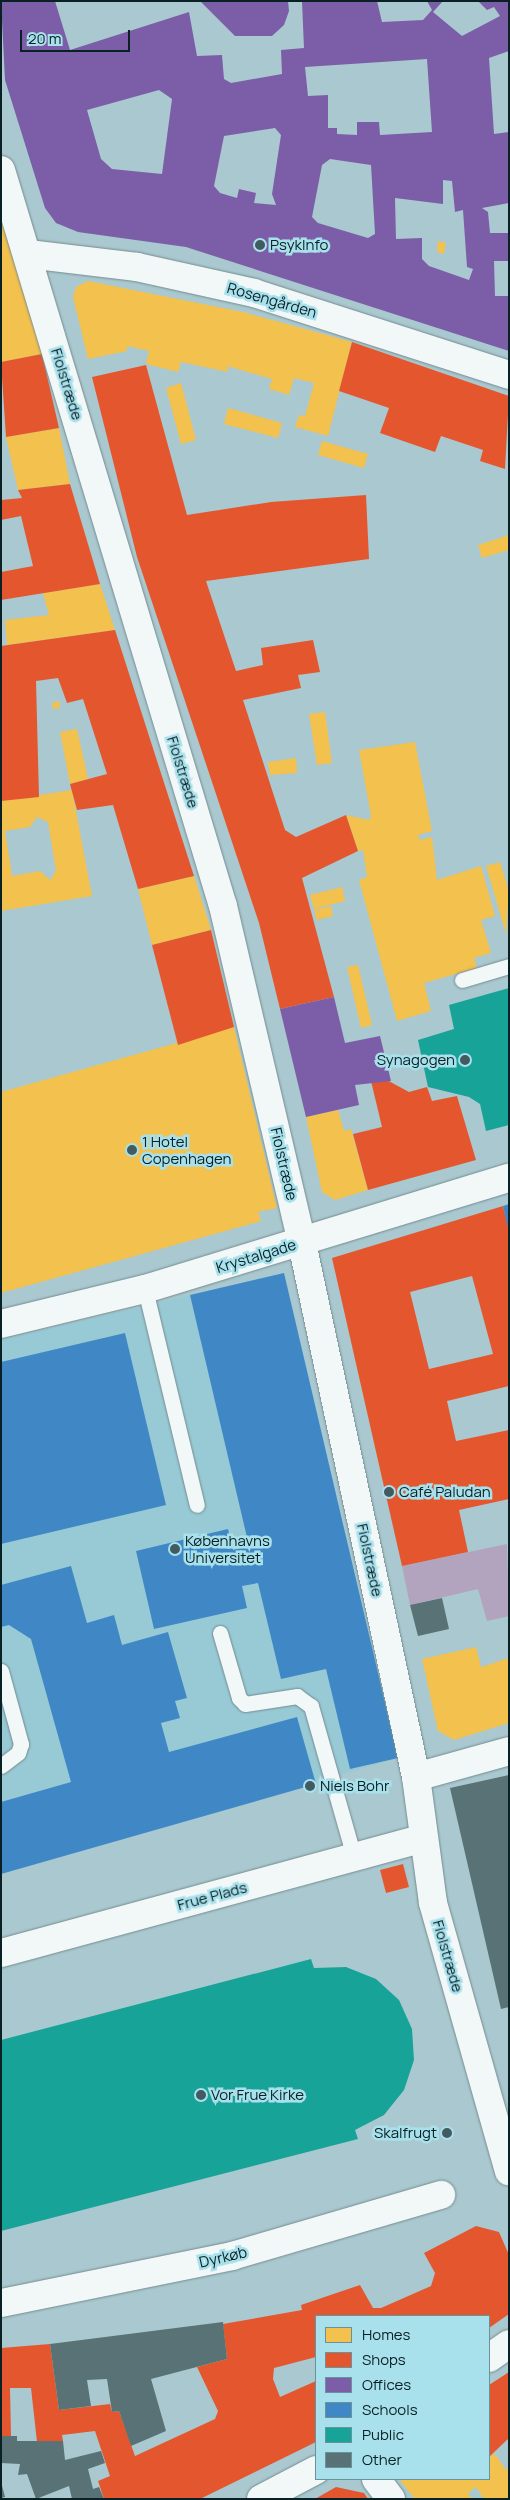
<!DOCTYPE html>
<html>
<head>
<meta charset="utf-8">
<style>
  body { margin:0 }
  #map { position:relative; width:510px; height:2500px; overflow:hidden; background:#aac8cf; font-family:Manrope,sans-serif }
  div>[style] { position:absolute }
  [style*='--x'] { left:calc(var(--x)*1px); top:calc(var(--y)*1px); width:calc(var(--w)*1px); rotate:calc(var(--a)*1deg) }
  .built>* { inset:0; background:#98cad5 }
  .green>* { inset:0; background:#b2a3be }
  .homes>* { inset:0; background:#f2c14e }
  .shops>* { inset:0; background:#e4572e }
  .offices>* { inset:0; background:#7b5ea7 }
  .schools>* { inset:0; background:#3f88c5 }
  .public>* { inset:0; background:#17a398 }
  .building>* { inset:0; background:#587275 }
  .roads { filter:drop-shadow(0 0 1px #748c90) drop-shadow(0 0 1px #748c90) }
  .lane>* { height:15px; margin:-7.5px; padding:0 7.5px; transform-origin:7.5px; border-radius:7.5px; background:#f2f7f8 }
  .street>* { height:28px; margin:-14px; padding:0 14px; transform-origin:14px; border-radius:14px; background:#f2f7f8 }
  .dots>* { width:14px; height:14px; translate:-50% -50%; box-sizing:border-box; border:2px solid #a8e0eb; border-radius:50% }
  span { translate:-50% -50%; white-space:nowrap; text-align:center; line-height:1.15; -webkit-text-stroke:5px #a8e0eb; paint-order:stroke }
  .poi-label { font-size:15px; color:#092024 }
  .left { translate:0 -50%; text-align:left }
  .right { translate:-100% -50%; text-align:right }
  .street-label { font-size:15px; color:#092024 }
  .frame { position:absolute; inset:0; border:2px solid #092024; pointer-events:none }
  .legend { position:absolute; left:315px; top:2315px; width:175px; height:165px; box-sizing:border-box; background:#a8e0eb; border:1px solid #68939b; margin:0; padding:6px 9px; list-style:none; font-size:15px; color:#092024 }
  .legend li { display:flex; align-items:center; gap:10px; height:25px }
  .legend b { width:25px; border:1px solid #68939b }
  .scale { position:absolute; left:20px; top:30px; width:110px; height:22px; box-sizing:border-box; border:2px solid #092024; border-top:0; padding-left:6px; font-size:15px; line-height:18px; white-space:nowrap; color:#092024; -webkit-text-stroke:4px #a8e0eb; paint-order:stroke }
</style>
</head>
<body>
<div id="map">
  <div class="built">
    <div style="clip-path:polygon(284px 1273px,398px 1758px,1px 1874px,1px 1340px)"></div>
  </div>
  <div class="green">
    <div style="clip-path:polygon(507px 1544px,509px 1616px,487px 1621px,478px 1589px,410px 1605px,402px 1566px)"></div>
  </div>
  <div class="homes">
    <div style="clip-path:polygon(1px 208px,42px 354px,1px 362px)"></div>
    <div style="clip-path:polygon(438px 241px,446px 243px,444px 254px,437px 252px)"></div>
    <div style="clip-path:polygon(88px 281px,243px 312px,352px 342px,328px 436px,295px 427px,299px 415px,305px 416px,314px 383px,294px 378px,289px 395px,269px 389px,272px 379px,227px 366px,228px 372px,181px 362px,178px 372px,146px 364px,149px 351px,127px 346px,127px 351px,88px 359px,73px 297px,76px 287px)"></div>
    <div style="clip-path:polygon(181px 383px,196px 440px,181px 444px,166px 388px)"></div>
    <div style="clip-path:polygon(228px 408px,282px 423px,278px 438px,224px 424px)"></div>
    <div style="clip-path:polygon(59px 428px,70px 484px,18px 490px,6px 437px)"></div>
    <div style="clip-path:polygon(322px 441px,368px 454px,364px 468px,318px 455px)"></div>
    <div style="clip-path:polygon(509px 535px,509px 550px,482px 558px,478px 545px)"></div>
    <div style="clip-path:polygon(100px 584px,115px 630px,7px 645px,5px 620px,49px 615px,43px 593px)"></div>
    <div style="clip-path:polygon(59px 701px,60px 708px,53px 709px,52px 703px)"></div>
    <div style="clip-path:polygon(325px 712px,332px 763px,317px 765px,309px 714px)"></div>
    <div style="clip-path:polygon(77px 729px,88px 779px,70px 784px,60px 732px)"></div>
    <div style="clip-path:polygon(415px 742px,432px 831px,418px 835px,420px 840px,432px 837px,437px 880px,481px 866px,495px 916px,481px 920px,491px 953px,474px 958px,477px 968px,424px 983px,431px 1011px,397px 1021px,359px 880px,367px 877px,363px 850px,358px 851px,346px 815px,369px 820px,371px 816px,359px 750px)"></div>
    <div style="clip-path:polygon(296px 758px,297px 773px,270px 775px,268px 762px)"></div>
    <div style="clip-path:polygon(evenodd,72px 790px,92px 896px,1px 911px,1px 801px,72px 790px,37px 817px,48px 822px,56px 871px,50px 880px,40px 871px,12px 876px,5px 831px,30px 827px,37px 817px)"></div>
    <div style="clip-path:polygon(500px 862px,509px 891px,506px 934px,486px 866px)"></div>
    <div style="clip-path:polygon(194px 876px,211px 930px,152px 945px,138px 889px)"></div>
    <div style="clip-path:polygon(342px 887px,345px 901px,314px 909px,310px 895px)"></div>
    <div style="clip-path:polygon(331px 906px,333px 916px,317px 920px,314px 910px)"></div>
    <div style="clip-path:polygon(358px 965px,372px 1025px,361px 1028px,347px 967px)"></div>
    <div style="clip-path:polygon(234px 1027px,277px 1208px,258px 1212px,261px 1221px,1px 1293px,1px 1092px)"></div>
    <div style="clip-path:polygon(338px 1110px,344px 1131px,351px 1129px,368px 1190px,335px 1200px,322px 1192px,306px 1117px)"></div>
    <div style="clip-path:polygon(476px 1647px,481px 1667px,509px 1658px,509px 1723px,454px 1740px,438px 1731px,422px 1659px)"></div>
    <div style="clip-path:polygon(495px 2454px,506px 2470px,509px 2468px,509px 2499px,484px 2499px,476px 2487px,468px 2493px,472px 2499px,415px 2499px,399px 2479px,489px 2479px,489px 2457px)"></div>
  </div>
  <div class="shops">
    <div style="clip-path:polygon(352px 342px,509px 396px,505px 469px,480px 461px,483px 450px,441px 436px,435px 452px,380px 433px,389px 408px,339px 391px)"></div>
    <div style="clip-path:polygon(42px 354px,59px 428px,6px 437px,1px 362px)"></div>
    <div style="clip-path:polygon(146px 365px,187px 515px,271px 502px,366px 495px,369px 559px,206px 581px,236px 671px,263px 665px,261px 648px,313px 640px,320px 672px,298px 675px,301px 688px,243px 700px,285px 830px,296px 837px,346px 815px,358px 851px,302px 878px,334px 997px,280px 1009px,259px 923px,137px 557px,92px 377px)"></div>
    <div style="clip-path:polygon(70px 484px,100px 584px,1px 600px,1px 572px,33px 566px,21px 516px,1px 520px,1px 500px,22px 498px,18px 490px)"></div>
    <div style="clip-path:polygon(115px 630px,194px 876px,138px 889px,113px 805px,77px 810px,70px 784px,107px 774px,83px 699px,67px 703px,58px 678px,36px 681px,39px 797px,1px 801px,1px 646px)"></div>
    <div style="clip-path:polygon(211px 930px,234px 1027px,178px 1045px,152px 945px)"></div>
    <div style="clip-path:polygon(385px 1079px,409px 1092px,427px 1087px,432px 1101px,457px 1096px,476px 1160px,368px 1190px,353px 1134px,382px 1127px,371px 1081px)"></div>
    <div style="clip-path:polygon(evenodd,503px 1206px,509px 1230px,509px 1386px,447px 1401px,456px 1441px,509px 1430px,509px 1499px,459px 1510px,468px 1552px,402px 1566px,332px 1258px,503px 1206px,472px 1276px,493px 1354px,429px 1369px,410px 1292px,472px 1276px)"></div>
    <div style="clip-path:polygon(403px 1864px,409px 1887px,386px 1893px,380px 1870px)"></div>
    <div style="clip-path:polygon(476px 2226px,499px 2232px,509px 2255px,509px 2314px,489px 2328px,489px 2316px,316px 2316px,316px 2357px,274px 2368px,273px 2379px,280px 2397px,316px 2381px,316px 2442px,200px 2499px,104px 2499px,98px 2481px,110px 2476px,95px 2431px,62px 2435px,63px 2441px,37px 2442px,31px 2388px,10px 2388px,11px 2436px,1px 2436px,1px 2348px,50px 2344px,59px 2410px,110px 2404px,112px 2412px,119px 2411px,135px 2456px,215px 2419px,218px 2411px,197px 2367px,227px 2359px,223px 2324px,302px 2310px,301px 2305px,360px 2285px,373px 2308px,381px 2308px,431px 2286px,435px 2273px,424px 2253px)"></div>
    <div style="clip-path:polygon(509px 2372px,509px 2438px,489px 2457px,489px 2385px)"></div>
    <div style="clip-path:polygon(336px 2487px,364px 2493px,368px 2499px,315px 2499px)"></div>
  </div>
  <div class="offices">
    <div style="clip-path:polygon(evenodd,1px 1px,55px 1px,70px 50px,189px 12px,197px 56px,222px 55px,224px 79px,231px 83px,282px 74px,281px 50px,304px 48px,302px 1px,377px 1px,382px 22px,423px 20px,432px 10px,427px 1px,443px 1px,433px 12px,462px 36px,500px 16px,494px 7px,487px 10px,478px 1px,509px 1px,509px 51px,489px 58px,494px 134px,509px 132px,509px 203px,482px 208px,488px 212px,490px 233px,509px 233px,509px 261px,494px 261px,495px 296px,509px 296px,509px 351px,186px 247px,78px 232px,56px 223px,45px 208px,5px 80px,1px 1px,427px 59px,432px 132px,380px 135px,379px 122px,357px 122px,357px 135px,337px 134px,337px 128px,328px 128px,328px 95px,308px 96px,305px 67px,427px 59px,1px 1px,159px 90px,172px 99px,162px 174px,112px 169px,101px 159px,87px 110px,159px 90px,1px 1px,275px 128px,281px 135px,272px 194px,276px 205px,254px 203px,256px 193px,239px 189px,237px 198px,220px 193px,214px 186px,224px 136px,275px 128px,1px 1px,330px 159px,371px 165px,375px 234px,368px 238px,318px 223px,312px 217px,322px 165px,330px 159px,1px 1px,443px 180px,452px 181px,455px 212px,463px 210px,467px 267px,473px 269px,469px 280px,429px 266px,422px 259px,422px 238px,396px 239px,395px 198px,443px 204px,443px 180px)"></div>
    <div style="clip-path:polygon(200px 1px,288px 1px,289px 11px,284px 25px,272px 36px,235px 36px)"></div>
    <div style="clip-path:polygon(334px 997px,345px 1043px,380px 1036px,391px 1081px,355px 1085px,359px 1105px,306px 1117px,280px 1009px)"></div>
  </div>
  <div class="schools">
    <div style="clip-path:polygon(509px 1204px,509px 1228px,508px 1228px,503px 1206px)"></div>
    <div style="clip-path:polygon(284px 1273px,398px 1758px,350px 1769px,326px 1669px,281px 1679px,258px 1583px,242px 1586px,247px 1608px,154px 1629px,136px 1551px,228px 1529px,233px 1550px,249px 1546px,190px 1295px)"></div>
    <div style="clip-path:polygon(125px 1333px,166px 1505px,1px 1544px,1px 1362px)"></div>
    <div style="clip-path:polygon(71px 1566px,87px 1623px,114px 1615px,122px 1645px,168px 1632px,187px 1698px,175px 1701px,180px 1718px,161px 1723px,169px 1752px,297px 1717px,316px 1784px,1px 1874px,1px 1802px,71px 1782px,31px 1639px,9px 1625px,1px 1627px,1px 1585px)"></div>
  </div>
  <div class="public">
    <div style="clip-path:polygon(509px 988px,509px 1125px,486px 1131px,480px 1104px,469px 1097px,428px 1087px,418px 1040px,454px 1029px,449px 1005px)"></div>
    <div style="clip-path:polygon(311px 1959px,314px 1968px,346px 1967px,376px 1979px,399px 2000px,412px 2029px,414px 2060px,404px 2090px,384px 2115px,355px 2130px,358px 2139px,1px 2231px,1px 2040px)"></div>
  </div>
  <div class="building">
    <div style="clip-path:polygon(442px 1598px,449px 1629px,418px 1636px,410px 1605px)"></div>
    <div style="clip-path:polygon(509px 1775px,509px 2007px,501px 2009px,450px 1788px)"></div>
    <div style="clip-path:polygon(223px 2322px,227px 2359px,151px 2379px,166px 2431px,131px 2446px,119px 2411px,112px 2412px,107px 2379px,87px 2380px,91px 2406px,59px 2410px,50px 2344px)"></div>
    <div style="clip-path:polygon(1px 2436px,17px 2436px,17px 2441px,63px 2441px,65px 2460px,101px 2451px,105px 2463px,88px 2469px,93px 2489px,99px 2487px,104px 2499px,72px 2499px,69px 2486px,36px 2499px,27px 2474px,18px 2475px,20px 2464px,1px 2463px)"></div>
    <div style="clip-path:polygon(1px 2482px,5px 2497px,1px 2498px)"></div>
  </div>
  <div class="roads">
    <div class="lane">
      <div style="--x:462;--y:980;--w:49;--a:-16.6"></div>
      <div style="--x:145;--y:1289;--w:222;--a:76.5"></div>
      <div style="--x:220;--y:1633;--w:68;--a:73.7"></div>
      <div style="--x:239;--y:1698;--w:8;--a:45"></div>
      <div style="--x:245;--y:1704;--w:53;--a:-8.7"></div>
      <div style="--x:297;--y:1696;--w:17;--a:36"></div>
      <div style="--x:311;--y:1706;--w:157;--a:74.1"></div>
      <div style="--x:1;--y:1671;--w:76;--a:74.7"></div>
      <div style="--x:21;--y:1744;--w:9;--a:108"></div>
      <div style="--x:18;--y:1753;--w:21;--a:143"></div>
    </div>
    <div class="street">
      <div style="--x:1;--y:170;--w:769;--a:73.22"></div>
      <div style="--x:223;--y:906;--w:346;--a:76.8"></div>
      <div style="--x:302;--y:1243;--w:546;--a:77.95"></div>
      <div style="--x:416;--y:1777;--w:127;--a:82.3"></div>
      <div style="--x:433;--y:1903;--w:279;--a:74.2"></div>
      <div style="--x:28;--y:254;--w:110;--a:6.8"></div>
      <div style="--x:137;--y:267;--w:120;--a:12.5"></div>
      <div style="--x:254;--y:293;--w:268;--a:17.8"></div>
      <div style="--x:1;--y:1324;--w:148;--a:-13.7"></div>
      <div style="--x:145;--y:1289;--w:381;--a:-17"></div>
      <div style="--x:416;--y:1777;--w:97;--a:-15.6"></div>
      <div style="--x:1;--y:1953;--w:436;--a:-15.2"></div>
      <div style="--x:1;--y:2303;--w:236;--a:-11.5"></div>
      <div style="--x:232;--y:2256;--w:218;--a:-16.3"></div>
      <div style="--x:489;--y:2358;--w:24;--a:-35"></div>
      <div style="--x:376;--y:2479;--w:25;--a:53"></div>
      <div style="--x:261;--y:2499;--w:62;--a:-27.8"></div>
    </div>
  </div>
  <div class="dots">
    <div style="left:260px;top:245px;background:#415b60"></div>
    <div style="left:465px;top:1060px;background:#415b60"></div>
    <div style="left:132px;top:1150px;background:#415b60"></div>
    <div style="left:389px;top:1492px;background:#415b60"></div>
    <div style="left:175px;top:1549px;background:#415b60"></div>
    <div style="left:310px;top:1786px;background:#415b60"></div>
    <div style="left:201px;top:2095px;background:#415b60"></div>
    <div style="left:447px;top:2133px;background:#415b60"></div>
  </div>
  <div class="poi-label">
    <span class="left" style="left:270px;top:245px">PsykInfo</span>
    <span class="right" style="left:455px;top:1060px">Synagogen</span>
    <span class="left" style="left:142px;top:1150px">1 Hotel<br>Copenhagen</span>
    <span class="left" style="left:399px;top:1492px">Café Paludan</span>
    <span class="left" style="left:185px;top:1549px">Københavns<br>Universitet</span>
    <span class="left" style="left:320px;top:1786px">Niels Bohr</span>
    <span class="left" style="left:211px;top:2095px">Vor Frue Kirke</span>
    <span class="right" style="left:437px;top:2133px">Skalfrugt</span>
  </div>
  <div class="street-label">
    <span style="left:272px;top:300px;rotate:16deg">Rosengården</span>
    <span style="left:67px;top:384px;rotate:73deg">Fiolstræde</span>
    <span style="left:183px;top:772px;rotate:73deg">Fiolstræde</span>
    <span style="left:284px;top:1164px;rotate:77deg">Fiolstræde</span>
    <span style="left:256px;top:1256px;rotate:-17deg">Krystalgade</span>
    <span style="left:370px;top:1560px;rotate:78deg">Fiolstræde</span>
    <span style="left:212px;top:1896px;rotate:-15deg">Frue Plads</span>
    <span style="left:448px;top:1956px;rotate:74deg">Fiolstræde</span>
    <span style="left:223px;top:2257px;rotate:-13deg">Dyrkøb</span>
  </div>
  <div class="frame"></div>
  <ul class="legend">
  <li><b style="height:14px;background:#f2c14e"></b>Homes</li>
  <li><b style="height:14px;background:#e4572e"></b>Shops</li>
  <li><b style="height:14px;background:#7b5ea7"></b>Offices</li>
  <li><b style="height:14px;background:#3f88c5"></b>Schools</li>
  <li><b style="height:14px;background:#17a398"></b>Public</li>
  <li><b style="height:14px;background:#587275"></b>Other</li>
  </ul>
  <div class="scale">20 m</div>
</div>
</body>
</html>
